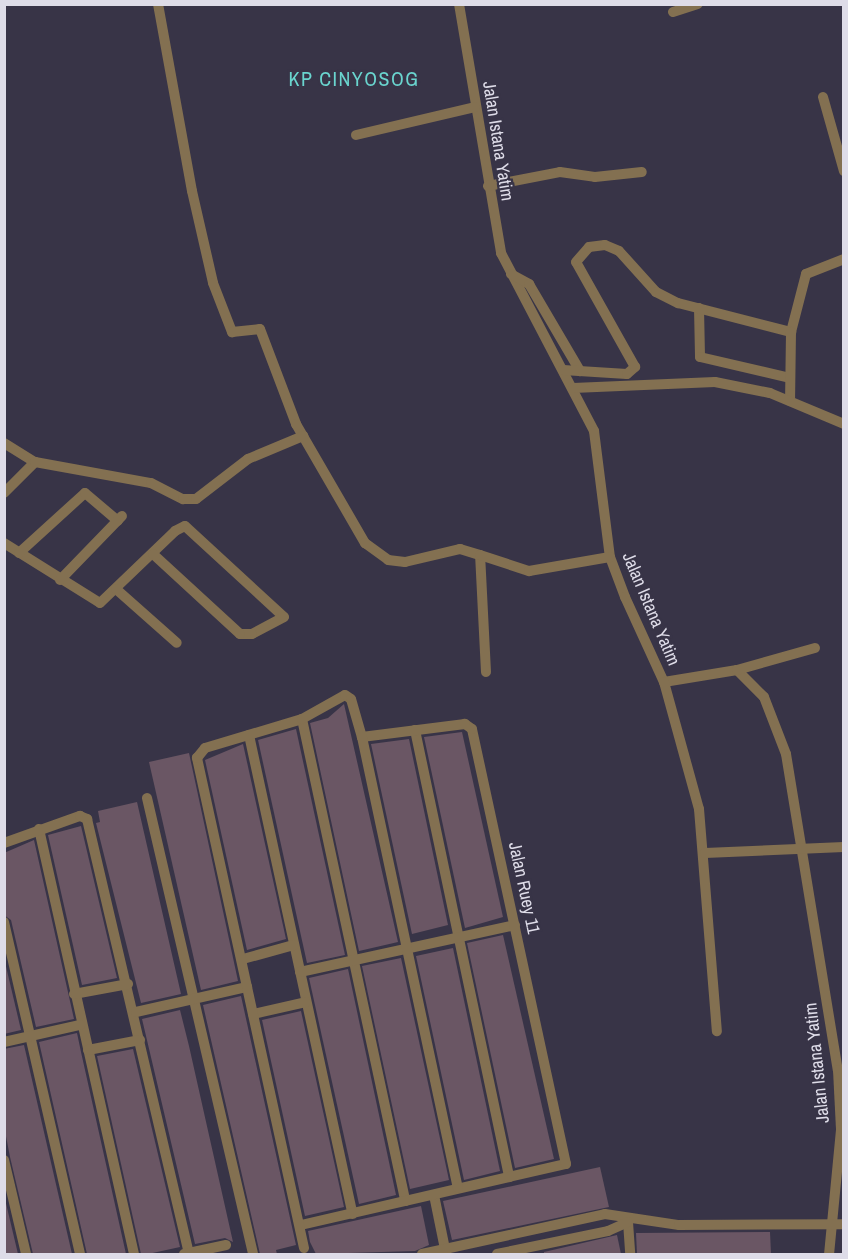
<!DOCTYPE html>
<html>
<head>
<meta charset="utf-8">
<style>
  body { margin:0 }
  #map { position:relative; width:848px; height:1259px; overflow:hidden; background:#383447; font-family:"Archivo Narrow",sans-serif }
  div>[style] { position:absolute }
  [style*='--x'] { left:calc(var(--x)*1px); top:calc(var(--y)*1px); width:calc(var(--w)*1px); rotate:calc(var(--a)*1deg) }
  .building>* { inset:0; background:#6a5664 }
  .minor>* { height:10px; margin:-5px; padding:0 5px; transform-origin:5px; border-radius:5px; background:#837051 }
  span { translate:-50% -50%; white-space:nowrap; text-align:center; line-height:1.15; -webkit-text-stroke:4.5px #383447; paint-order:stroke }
  .street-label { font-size:18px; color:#dedce8 }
  .neighbourhood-label { font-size:20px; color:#6ad5cf; letter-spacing:1.5px }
  .frame { position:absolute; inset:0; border:6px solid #dedce8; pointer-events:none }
</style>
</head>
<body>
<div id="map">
  <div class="building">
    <div style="clip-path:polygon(344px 704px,398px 942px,359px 951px,310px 723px,328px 718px)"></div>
    <div style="clip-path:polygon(296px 729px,345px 955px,307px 963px,258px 740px)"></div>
    <div style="clip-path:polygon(462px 732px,503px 917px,465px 928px,424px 737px)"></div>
    <div style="clip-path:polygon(409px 739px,448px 925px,412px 934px,371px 744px)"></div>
    <div style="clip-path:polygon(243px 744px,286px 939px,247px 950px,205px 760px)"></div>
    <div style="clip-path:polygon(189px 753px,238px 981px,201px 990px,149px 762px)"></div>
    <div style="clip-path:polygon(137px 802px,181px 994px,141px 1003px,96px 823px,100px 822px,98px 811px)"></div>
    <div style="clip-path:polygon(81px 826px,117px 978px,82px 985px,48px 835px)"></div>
    <div style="clip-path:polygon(34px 840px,74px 1019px,36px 1027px,11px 920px,4px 915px,4px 853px)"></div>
    <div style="clip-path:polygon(503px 935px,554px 1159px,515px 1168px,467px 943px)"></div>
    <div style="clip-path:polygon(453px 948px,500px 1171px,464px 1180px,416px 956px)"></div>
    <div style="clip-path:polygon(4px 958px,21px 1030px,4px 1034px)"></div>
    <div style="clip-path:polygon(401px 958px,449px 1180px,410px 1189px,362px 966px)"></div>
    <div style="clip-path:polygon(348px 969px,396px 1195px,359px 1204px,309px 978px)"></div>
    <div style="clip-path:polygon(241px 996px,296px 1245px,276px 1250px,277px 1254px,260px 1254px,203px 1005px)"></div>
    <div style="clip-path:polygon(180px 1010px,189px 1046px,233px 1242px,225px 1238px,195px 1244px,142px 1019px)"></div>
    <div style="clip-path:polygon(301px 1011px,344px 1207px,305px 1216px,262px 1020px)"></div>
    <div style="clip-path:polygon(77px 1033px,81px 1052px,126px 1254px,87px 1254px,39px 1042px)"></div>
    <div style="clip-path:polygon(24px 1045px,72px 1254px,33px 1254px,10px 1157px,4px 1126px,4px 1049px)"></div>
    <div style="clip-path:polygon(133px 1049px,180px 1247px,148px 1254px,141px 1254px,97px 1056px)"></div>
    <div style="clip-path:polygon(600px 1167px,609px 1207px,452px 1240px,443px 1201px)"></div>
    <div style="clip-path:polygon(4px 1195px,18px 1254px,4px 1254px)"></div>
    <div style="clip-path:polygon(421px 1206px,429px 1245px,415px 1251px,316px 1254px,310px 1242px,308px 1231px)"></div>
    <div style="clip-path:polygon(770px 1232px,771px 1254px,637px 1254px,636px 1233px)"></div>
    <div style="clip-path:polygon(617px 1235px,621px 1254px,544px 1254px,544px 1252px)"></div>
  </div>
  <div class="minor">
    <div style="--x:158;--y:4;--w:190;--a:79.7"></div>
    <div style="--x:192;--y:191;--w:94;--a:77.1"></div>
    <div style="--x:213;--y:283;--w:53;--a:68.8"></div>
    <div style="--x:232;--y:332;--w:28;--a:-6"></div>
    <div style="--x:260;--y:329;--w:102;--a:69.2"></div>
    <div style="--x:296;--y:424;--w:138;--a:59.9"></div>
    <div style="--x:365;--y:543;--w:29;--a:36"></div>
    <div style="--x:388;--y:560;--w:17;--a:7"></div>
    <div style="--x:405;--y:562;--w:57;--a:-13.3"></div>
    <div style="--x:460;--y:549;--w:21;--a:17"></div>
    <div style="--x:459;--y:4;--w:253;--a:80.4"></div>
    <div style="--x:501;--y:253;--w:201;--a:62.4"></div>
    <div style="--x:594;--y:431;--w:127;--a:82.8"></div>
    <div style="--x:610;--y:557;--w:43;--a:69.4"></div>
    <div style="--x:625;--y:597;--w:94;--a:65.4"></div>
    <div style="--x:664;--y:682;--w:74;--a:-9.3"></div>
    <div style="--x:737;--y:670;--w:38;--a:45"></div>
    <div style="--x:764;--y:697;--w:61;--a:68.9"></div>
    <div style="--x:786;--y:754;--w:320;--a:80.7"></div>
    <div style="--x:838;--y:1070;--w:60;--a:87.1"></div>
    <div style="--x:841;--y:1130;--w:125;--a:95.5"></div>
    <div style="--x:673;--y:12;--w:26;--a:-18"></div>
    <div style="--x:823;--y:97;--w:77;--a:74.2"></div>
    <div style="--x:356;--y:135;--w:122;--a:-13.2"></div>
    <div style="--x:488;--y:186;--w:73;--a:-11"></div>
    <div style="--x:560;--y:172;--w:35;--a:8"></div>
    <div style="--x:595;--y:177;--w:47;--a:-6.1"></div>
    <div style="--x:511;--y:274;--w:21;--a:29"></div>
    <div style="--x:529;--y:284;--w:101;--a:59.6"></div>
    <div style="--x:699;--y:308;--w:49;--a:88.8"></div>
    <div style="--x:700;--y:357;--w:92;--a:13.1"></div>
    <div style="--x:791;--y:332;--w:60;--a:-75.5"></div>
    <div style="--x:806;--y:274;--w:41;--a:-21.5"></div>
    <div style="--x:563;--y:370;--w:64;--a:3.6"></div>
    <div style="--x:627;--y:374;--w:11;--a:-41"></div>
    <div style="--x:635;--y:367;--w:120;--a:-119.3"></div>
    <div style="--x:576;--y:262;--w:20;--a:-49"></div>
    <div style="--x:589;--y:247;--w:16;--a:-7"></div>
    <div style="--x:605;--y:245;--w:15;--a:23"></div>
    <div style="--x:619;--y:251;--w:55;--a:47.9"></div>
    <div style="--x:656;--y:292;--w:25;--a:27"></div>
    <div style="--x:678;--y:303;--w:117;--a:14.4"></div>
    <div style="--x:791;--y:332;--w:69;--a:90.8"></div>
    <div style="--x:573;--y:388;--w:142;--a:-2.4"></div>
    <div style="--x:715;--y:382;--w:56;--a:11.3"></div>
    <div style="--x:770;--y:393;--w:80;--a:22.7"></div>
    <div style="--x:4;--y:443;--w:36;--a:32"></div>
    <div style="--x:4;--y:493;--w:44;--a:-45"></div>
    <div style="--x:35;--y:462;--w:118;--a:10.3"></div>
    <div style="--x:151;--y:483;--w:36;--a:27"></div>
    <div style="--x:183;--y:499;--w:13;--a:0"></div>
    <div style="--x:196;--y:499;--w:66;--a:-37.6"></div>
    <div style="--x:248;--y:459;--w:60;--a:-22.7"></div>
    <div style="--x:4;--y:543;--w:113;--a:32"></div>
    <div style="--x:100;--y:603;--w:104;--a:-43.8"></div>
    <div style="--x:175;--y:531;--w:11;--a:-27"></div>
    <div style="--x:185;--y:526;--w:134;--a:42.6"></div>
    <div style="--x:284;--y:617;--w:36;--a:152"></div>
    <div style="--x:252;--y:634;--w:12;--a:180"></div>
    <div style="--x:240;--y:634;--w:118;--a:-137.4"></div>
    <div style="--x:19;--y:553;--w:89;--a:-42.3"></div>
    <div style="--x:85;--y:493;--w:43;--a:40.3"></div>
    <div style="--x:60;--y:580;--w:89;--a:-45.9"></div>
    <div style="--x:116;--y:589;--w:81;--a:41.5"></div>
    <div style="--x:737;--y:670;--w:81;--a:-15.8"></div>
    <div style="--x:486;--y:672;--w:117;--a:-92.9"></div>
    <div style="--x:480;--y:555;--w:52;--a:18.1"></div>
    <div style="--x:529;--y:571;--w:82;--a:-9.8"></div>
    <div style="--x:664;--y:682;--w:132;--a:74.6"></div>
    <div style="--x:699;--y:809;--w:223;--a:85.4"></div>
    <div style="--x:302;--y:719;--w:493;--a:77.9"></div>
    <div style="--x:415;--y:730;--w:457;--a:78.1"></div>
    <div style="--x:249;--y:735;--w:490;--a:77.8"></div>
    <div style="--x:147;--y:798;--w:468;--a:76.9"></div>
    <div style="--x:39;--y:829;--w:435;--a:77.4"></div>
    <div style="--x:4;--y:843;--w:81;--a:-19.6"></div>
    <div style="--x:80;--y:816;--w:8;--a:23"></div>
    <div style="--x:87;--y:819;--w:446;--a:76.8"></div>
    <div style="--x:705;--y:853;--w:139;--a:-2.5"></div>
    <div style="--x:4;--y:922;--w:341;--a:77.1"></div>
    <div style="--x:243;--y:959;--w:53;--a:-15.4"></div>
    <div style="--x:300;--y:972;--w:220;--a:-12.3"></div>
    <div style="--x:74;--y:994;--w:55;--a:-10.5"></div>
    <div style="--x:136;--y:1012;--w:114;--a:-12.7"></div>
    <div style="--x:253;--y:1014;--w:54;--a:-12.8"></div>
    <div style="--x:4;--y:1042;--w:78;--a:-12.6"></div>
    <div style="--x:88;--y:1050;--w:53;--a:-10.9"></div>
    <div style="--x:4;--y:1160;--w:97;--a:76.8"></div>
    <div style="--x:434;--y:1195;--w:60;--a:78.5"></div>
    <div style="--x:628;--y:1222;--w:32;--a:86"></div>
    <div style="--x:301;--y:1225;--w:272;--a:-13"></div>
    <div style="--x:566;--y:1164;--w:445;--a:-102.2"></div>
    <div style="--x:472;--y:729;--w:9;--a:-144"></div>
    <div style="--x:465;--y:724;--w:104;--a:172.8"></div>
    <div style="--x:304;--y:1248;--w:502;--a:-102.32"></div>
    <div style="--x:197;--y:758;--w:13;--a:-51"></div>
    <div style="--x:205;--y:748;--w:101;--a:-16.6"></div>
    <div style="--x:302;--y:719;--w:49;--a:-29.2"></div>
    <div style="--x:345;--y:695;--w:7;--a:34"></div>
    <div style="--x:351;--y:699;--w:40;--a:74"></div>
    <div style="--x:362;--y:737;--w:461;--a:78"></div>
    <div style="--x:184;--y:1254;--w:43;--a:-12.1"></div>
    <div style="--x:422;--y:1254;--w:187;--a:-12.3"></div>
    <div style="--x:605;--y:1214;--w:75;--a:8.5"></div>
    <div style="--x:679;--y:1225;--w:165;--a:-0.3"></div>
    <div style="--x:497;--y:1254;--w:113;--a:-11.7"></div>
    <div style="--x:608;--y:1231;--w:22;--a:-24"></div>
  </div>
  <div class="street-label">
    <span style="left:498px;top:141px;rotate:81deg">Jalan Istana Yatim</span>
    <span style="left:651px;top:609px;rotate:67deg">Jalan Istana Yatim</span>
    <span style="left:524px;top:888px;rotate:78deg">Jalan Ruey 11</span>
    <span style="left:817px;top:1063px;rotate:-96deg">Jalan Istana Yatim</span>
  </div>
  <div class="neighbourhood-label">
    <span style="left:354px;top:78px">KP CINYOSOG</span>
  </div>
  <div class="frame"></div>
</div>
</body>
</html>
